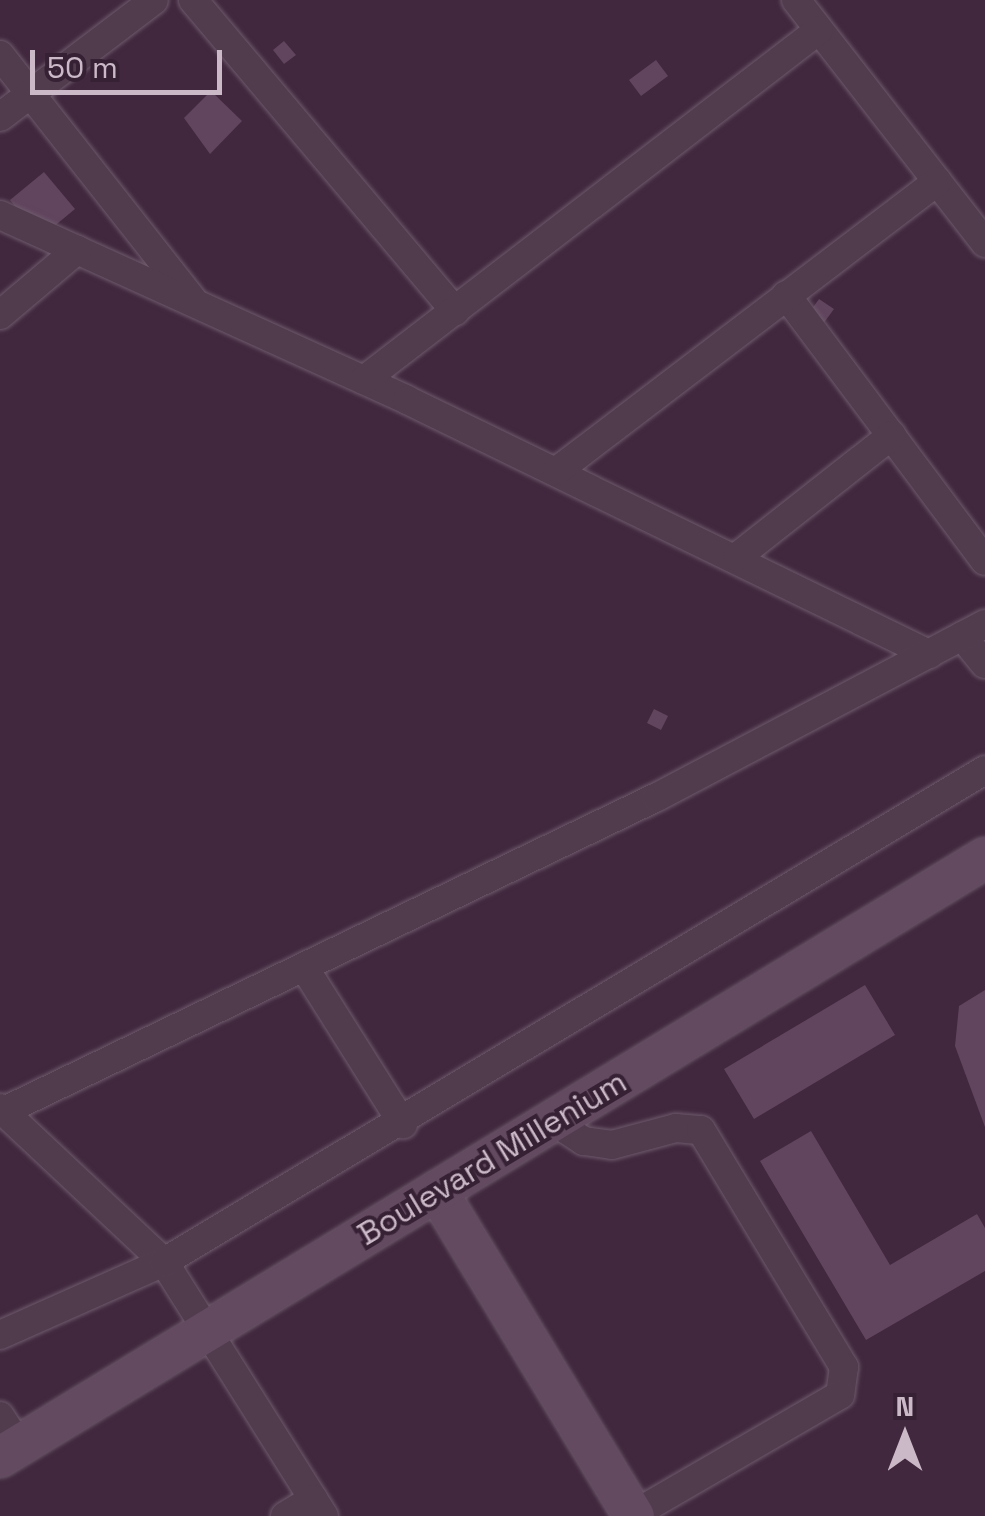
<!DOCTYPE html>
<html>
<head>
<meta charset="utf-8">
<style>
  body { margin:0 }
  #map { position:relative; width:985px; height:1516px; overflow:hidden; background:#41283e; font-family:"Space Grotesk",sans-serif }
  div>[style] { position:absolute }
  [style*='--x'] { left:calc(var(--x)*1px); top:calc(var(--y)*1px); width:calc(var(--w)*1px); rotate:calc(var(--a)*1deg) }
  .building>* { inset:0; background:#61445e }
  .roads { filter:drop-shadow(0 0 2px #6e5a6c) drop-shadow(0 0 2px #6e5a6c) }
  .street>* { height:28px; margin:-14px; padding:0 14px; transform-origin:14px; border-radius:14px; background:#513c4e }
  .secondary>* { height:40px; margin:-20px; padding:0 20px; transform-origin:20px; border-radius:20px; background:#634a60 }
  span { translate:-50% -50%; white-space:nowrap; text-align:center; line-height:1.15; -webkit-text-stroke:8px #362034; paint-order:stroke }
  .street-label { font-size:32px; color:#cbb9c8 }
  .north { position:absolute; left:855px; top:1386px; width:100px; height:100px; -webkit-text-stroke:8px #362034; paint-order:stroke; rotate:0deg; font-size:28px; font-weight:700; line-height:40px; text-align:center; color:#cbb9c8 }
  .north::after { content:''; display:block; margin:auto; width:35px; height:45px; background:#cbb9c8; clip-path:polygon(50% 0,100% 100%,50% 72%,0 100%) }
  .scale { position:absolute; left:30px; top:50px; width:192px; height:45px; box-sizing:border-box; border:5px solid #cbb9c8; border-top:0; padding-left:12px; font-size:30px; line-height:35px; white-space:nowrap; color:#cbb9c8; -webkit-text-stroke:8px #362034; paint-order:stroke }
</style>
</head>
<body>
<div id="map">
  <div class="building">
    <div style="clip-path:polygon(284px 41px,296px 55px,284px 64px,273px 50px)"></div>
    <div style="clip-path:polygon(656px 60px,668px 76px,641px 96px,629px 80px)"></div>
    <div style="clip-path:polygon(211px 91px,242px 121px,210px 154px,184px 118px)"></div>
    <div style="clip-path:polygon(44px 172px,75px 209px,40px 238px,10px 200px)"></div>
    <div style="clip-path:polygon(819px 299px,834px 309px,823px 324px,809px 313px)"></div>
    <div style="clip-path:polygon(654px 709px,668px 716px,661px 730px,647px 723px)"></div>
    <div style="clip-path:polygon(865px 985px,895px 1035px,754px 1119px,724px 1069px)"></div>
    <div style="clip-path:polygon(985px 990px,985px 1127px,955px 1046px,959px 1006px)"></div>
    <div style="clip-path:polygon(811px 1131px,890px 1265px,977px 1214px,985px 1228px,985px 1271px,866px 1340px,760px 1161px)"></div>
  </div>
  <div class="roads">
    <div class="street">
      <div style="--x:193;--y:0;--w:407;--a:49.9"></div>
      <div style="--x:796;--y:0;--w:308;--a:52.1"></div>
      <div style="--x:0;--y:55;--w:310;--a:51.8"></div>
      <div style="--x:0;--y:117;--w:193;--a:-37.2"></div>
      <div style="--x:0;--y:215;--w:447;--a:24.4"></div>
      <div style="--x:407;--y:400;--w:581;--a:25.95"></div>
      <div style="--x:786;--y:295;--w:332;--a:53.2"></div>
      <div style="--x:0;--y:315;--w:101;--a:-40.2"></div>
      <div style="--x:364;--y:380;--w:574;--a:-37.57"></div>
      <div style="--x:557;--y:471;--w:478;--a:-37.3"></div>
      <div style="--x:737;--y:557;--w:197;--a:-38.2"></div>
      <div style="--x:962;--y:636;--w:36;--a:51"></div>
      <div style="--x:304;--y:967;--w:186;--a:57.8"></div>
      <div style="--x:0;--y:1108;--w:225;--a:43.2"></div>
      <div style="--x:164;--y:1262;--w:300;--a:57.8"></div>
      <div style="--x:0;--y:1113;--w:729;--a:-25.69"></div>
      <div style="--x:657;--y:797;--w:371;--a:-27.8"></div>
      <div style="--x:553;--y:1121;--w:37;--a:33"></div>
      <div style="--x:584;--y:1141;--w:28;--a:8"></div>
      <div style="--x:612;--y:1145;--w:66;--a:-14.9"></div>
      <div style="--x:676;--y:1128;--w:25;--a:5"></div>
      <div style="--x:701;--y:1130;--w:277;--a:58.9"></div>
      <div style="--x:844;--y:1367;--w:28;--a:98"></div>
      <div style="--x:840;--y:1395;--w:239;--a:149.9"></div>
      <div style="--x:0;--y:1335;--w:180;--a:-24"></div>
      <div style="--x:164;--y:1262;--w:957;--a:-30.93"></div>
      <div style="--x:0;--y:1416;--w:35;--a:57"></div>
      <div style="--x:285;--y:1516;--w:33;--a:-31"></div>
    </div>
    <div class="secondary">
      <div style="--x:437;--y:1191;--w:380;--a:58.8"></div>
      <div style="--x:0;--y:1457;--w:1153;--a:-31.3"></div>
    </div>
  </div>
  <div class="street-label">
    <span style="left:492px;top:1158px;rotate:-31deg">Boulevard Millenium</span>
  </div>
  <div class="north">N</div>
  <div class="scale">50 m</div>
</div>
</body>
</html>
